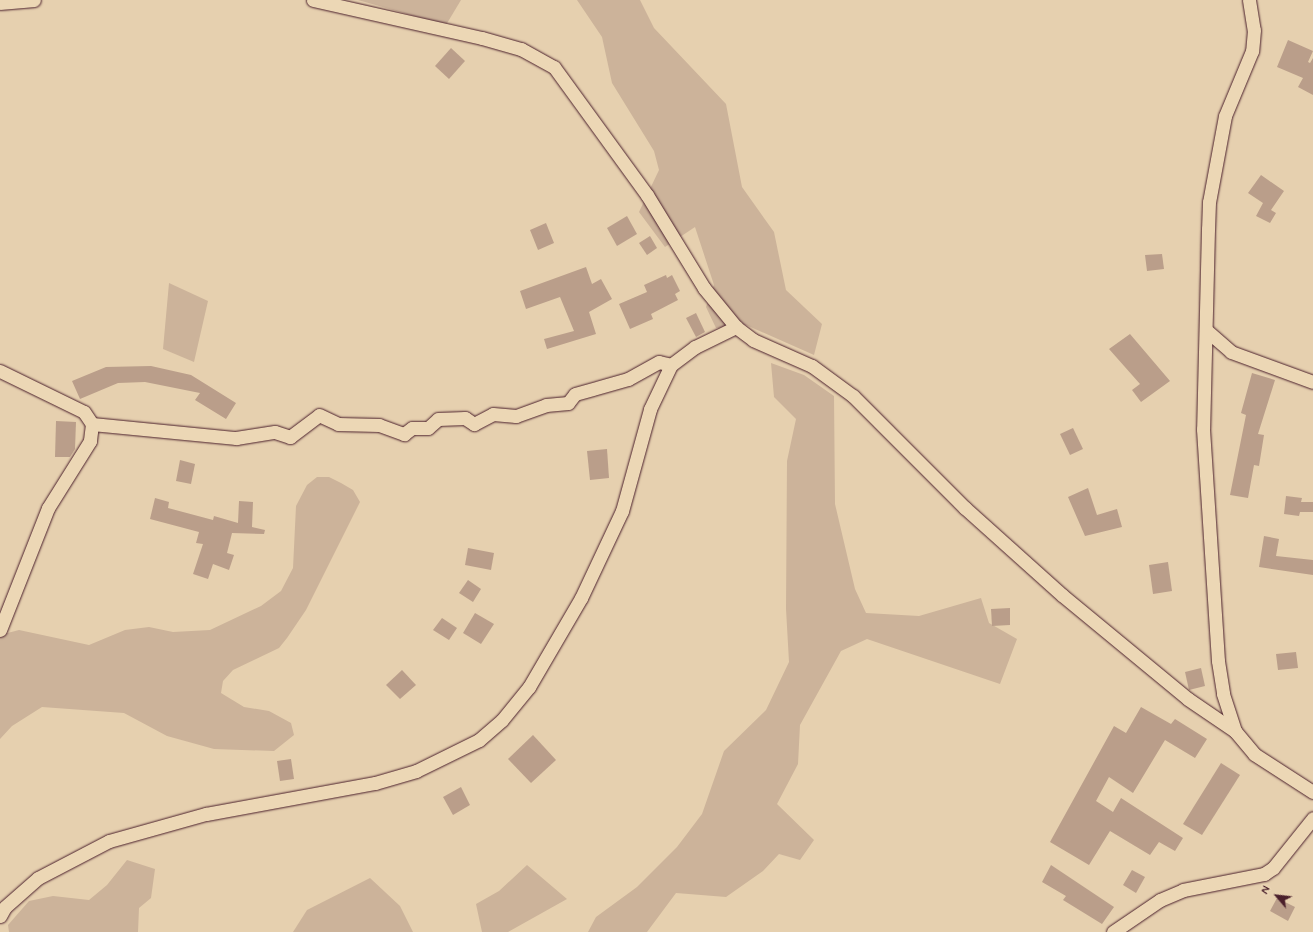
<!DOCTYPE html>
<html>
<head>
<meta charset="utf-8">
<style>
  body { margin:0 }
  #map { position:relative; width:1313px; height:932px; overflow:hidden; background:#e6d0af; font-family:Mynerve,sans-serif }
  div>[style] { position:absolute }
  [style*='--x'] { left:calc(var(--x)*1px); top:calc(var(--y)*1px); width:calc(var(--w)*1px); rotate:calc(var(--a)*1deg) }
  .green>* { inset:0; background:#ccb39a }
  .building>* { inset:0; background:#ba9e8a }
  .roads { filter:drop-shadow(0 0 1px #4a1f2b) drop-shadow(0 0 1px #4a1f2b) }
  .minor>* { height:13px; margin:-6.5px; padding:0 6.5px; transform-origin:6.5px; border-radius:6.5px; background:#ecd7b5 }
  span { translate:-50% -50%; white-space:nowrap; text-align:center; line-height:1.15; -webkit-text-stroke:3.5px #ecd7b5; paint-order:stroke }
  .north { position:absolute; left:1257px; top:876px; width:40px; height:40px; -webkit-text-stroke:3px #ecd7b5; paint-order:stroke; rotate:298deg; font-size:11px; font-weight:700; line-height:16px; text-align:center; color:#4a1f2b }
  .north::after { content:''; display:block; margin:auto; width:14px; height:18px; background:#4a1f2b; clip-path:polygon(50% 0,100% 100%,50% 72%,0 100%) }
</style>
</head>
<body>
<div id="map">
  <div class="green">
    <div style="clip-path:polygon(358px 0,461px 0,446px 25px)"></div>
    <div style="clip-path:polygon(577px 0,640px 0,654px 28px,726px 104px,742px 187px,774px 232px,786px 290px,822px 324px,814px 355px,746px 325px,716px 328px,706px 307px,714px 285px,695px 227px,665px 247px,639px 212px,659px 170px,654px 151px,612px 83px,602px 37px)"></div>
    <div style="clip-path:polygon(169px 283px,208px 301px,194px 362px,163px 349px)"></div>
    <div style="clip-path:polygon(771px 363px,804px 375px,834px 396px,835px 504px,855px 589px,866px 613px,919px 616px,981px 598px,989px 623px,1017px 639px,1000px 684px,867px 639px,841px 651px,800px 725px,798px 764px,777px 804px,814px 840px,800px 860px,779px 854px,763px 871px,726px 897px,676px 893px,647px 932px,588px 932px,596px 917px,637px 887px,677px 847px,702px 814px,724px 751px,766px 710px,789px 662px,786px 609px,787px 461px,796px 419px,774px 397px)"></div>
    <div style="clip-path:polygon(317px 477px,329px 477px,341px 483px,353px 490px,360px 502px,306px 610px,287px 638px,279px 648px,233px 670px,223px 681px,221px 693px,244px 707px,269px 711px,291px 723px,294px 735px,274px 751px,214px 749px,167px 736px,124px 713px,42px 707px,12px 726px,0 739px,0 635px,19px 630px,89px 645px,125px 630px,149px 627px,173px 632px,210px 630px,261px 606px,281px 591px,293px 568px,296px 506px,307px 485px)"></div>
    <div style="clip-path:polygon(127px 860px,155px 869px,151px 898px,139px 908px,138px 932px,9px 932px,8px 925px,29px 901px,53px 896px,89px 900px,107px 885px)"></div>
    <div style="clip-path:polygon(527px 865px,567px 899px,508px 932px,482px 932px,476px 904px,499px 891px)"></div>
    <div style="clip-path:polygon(370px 878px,400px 906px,413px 932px,293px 932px,307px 910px)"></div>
  </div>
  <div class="building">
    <div style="clip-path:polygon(1288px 40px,1313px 51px,1308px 62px,1310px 63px,1313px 58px,1313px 95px,1298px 87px,1303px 78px,1277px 67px)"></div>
    <div style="clip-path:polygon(451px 48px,465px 61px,449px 79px,435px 66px)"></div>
    <div style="clip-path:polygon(1261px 175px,1284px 191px,1271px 210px,1276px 213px,1270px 223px,1256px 216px,1263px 203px,1248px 193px)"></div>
    <div style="clip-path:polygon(627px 216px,637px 234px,617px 246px,607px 228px)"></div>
    <div style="clip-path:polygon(546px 223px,554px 243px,538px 250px,530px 230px)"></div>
    <div style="clip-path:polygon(650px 236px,657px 248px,647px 255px,639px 243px)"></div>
    <div style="clip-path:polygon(1162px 254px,1164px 269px,1147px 271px,1145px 255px)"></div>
    <div style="clip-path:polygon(586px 267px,592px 284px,601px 279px,612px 299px,589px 312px,596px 334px,547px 349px,544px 339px,574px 331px,560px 297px,526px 309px,520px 291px)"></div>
    <div style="clip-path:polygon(666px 275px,667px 278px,672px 275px,680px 291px,675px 294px,678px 300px,651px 314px,653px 319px,630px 329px,619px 304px,647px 292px,644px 285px)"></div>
    <div style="clip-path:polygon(696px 313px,705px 332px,696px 337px,686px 318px)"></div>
    <div style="clip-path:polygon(1130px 334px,1170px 381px,1141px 402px,1132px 390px,1140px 384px,1109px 349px)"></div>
    <div style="clip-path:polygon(151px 366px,191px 375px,236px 403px,226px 419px,195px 400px,200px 393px,145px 382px,118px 383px,80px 399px,72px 381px,106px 367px)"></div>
    <div style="clip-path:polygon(1252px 373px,1275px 380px,1258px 434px,1264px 435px,1259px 466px,1254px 465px,1248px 498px,1230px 495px,1246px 415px,1241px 413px)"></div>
    <div style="clip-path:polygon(56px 421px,76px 422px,75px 449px,70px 457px,55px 457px)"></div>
    <div style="clip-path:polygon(1073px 428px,1083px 449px,1070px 455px,1060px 434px)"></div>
    <div style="clip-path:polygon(607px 449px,609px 478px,590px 480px,587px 451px)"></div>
    <div style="clip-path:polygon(180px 460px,195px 464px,191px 484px,176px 481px)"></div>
    <div style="clip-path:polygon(1088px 488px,1097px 515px,1117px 509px,1122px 527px,1085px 536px,1068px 497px)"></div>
    <div style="clip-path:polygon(1286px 496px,1302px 498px,1301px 502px,1313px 502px,1313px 512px,1300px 512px,1299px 516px,1284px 514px)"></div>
    <div style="clip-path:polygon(155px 498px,169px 502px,168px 508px,213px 520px,214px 516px,238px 523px,239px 501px,253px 502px,252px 527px,265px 530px,264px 534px,232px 533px,227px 553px,234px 555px,229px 570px,213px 564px,208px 579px,193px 574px,203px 544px,196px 543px,199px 532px,150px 519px)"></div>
    <div style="clip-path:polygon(1264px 536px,1279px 539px,1276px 556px,1313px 560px,1313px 575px,1259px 567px)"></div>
    <div style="clip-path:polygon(468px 548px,494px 553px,491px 570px,465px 565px)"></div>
    <div style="clip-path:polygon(1168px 562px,1172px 591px,1153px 594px,1149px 565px)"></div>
    <div style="clip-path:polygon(468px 580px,481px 589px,473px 602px,459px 593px)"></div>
    <div style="clip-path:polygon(1010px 608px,1010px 625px,992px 626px,991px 609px)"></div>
    <div style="clip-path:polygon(475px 613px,494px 624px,481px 644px,463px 633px)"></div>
    <div style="clip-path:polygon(442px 618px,457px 628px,449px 640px,433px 630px)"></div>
    <div style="clip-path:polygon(1296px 652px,1298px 668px,1278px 670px,1276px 654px)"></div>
    <div style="clip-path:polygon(1201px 668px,1205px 686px,1189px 690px,1185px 672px)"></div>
    <div style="clip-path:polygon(402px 670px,416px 685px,400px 699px,386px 685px)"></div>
    <div style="clip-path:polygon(1141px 707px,1171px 724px,1175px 719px,1207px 739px,1195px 758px,1165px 740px,1133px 793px,1109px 777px,1096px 801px,1113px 812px,1121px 798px,1183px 838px,1175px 851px,1159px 842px,1150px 855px,1110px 831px,1089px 865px,1050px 842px,1114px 726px,1126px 733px)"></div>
    <div style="clip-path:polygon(533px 735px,556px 760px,531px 783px,508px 759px)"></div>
    <div style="clip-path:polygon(291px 759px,294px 779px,280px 781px,277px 761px)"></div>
    <div style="clip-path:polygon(1221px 763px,1240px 775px,1202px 835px,1183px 824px)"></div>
    <div style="clip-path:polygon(461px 787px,470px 805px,453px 815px,443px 797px)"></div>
    <div style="clip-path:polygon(1051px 865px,1114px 907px,1102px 924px,1063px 900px,1066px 896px,1042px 882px)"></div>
    <div style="clip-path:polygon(1132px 870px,1145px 877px,1136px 893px,1123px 885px)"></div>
    <div style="clip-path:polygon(1277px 898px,1295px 907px,1288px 921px,1270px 911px)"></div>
  </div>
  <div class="roads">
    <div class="minor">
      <div style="--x:313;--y:0;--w:173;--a:12.7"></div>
      <div style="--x:482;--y:38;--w:41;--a:15.8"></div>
      <div style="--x:521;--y:49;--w:38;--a:29"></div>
      <div style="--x:554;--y:67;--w:158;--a:54"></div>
      <div style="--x:647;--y:195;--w:109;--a:58.5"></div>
      <div style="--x:704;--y:288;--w:50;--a:50.6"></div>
      <div style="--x:736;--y:327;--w:21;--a:37"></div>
      <div style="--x:753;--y:340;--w:64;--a:23.8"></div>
      <div style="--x:812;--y:366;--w:51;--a:36.2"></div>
      <div style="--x:853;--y:396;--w:158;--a:45"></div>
      <div style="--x:965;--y:508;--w:130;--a:41.9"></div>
      <div style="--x:1062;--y:595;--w:163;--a:39.5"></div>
      <div style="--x:1188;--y:699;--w:57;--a:34.2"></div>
      <div style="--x:1249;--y:0;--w:30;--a:81"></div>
      <div style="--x:1254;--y:30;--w:21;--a:95"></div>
      <div style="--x:1252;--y:51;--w:70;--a:112.6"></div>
      <div style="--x:1225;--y:116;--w:87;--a:100.5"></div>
      <div style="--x:1209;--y:202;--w:27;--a:92"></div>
      <div style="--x:1208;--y:229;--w:200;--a:91.4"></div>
      <div style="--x:1203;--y:429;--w:232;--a:86.3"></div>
      <div style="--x:1218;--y:661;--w:33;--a:81"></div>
      <div style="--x:1223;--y:694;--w:39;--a:72"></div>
      <div style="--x:1235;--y:731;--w:30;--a:50"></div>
      <div style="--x:1254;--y:754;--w:70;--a:32.8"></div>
      <div style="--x:0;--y:3;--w:34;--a:-5"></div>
      <div style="--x:1206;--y:330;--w:33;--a:41"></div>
      <div style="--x:1231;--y:352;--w:87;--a:20.1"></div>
      <div style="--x:0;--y:371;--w:93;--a:26"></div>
      <div style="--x:84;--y:412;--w:14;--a:56"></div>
      <div style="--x:92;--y:424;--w:17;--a:97"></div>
      <div style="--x:90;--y:441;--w:79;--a:122.1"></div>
      <div style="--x:48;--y:508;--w:131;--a:111.5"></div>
      <div style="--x:92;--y:424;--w:145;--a:5.6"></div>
      <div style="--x:236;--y:438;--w:39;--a:-9"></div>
      <div style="--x:275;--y:432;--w:16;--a:18"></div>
      <div style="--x:290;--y:437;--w:36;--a:-37"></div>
      <div style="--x:319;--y:415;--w:21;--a:25"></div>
      <div style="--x:338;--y:424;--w:41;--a:1.4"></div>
      <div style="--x:379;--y:425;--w:27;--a:20"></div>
      <div style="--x:404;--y:434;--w:10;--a:-37"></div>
      <div style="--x:412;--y:428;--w:16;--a:0"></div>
      <div style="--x:428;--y:428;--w:13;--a:-42"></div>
      <div style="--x:438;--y:419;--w:27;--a:-2"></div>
      <div style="--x:465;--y:418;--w:11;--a:34"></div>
      <div style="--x:474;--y:424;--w:21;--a:-28"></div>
      <div style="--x:493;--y:414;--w:23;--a:5"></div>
      <div style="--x:516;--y:416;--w:32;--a:-20"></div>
      <div style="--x:546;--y:405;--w:22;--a:-5"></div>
      <div style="--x:568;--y:403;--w:11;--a:-52"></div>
      <div style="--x:575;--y:394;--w:55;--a:-15.8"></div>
      <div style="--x:628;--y:379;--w:35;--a:-29"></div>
      <div style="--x:659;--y:362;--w:12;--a:14"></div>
      <div style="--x:0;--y:916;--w:10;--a:-61"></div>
      <div style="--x:5;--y:907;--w:44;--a:-41.3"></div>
      <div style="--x:38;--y:878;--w:80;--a:-27.5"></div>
      <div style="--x:109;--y:841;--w:101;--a:-15.6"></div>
      <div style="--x:206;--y:814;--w:172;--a:-10.4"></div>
      <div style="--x:375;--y:783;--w:43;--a:-16.3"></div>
      <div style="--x:416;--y:771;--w:70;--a:-26.2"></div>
      <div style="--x:479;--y:740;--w:30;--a:-41"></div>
      <div style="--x:502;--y:720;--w:43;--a:-50.7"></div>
      <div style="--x:529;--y:687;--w:103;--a:-59.7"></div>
      <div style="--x:581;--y:598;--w:96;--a:-64.8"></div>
      <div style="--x:622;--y:511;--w:106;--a:-74.6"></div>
      <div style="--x:650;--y:409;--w:49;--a:-64.5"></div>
      <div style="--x:671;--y:365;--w:30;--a:-37"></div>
      <div style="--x:695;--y:347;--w:46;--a:-26"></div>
      <div style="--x:1113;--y:932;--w:57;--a:-34.2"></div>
      <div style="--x:1160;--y:900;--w:25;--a:-23"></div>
      <div style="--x:1183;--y:890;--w:83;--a:-11.2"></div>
      <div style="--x:1264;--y:874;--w:11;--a:-34"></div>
      <div style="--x:1273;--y:868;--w:64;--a:-51.3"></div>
    </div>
  </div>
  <div class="north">N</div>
</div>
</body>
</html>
